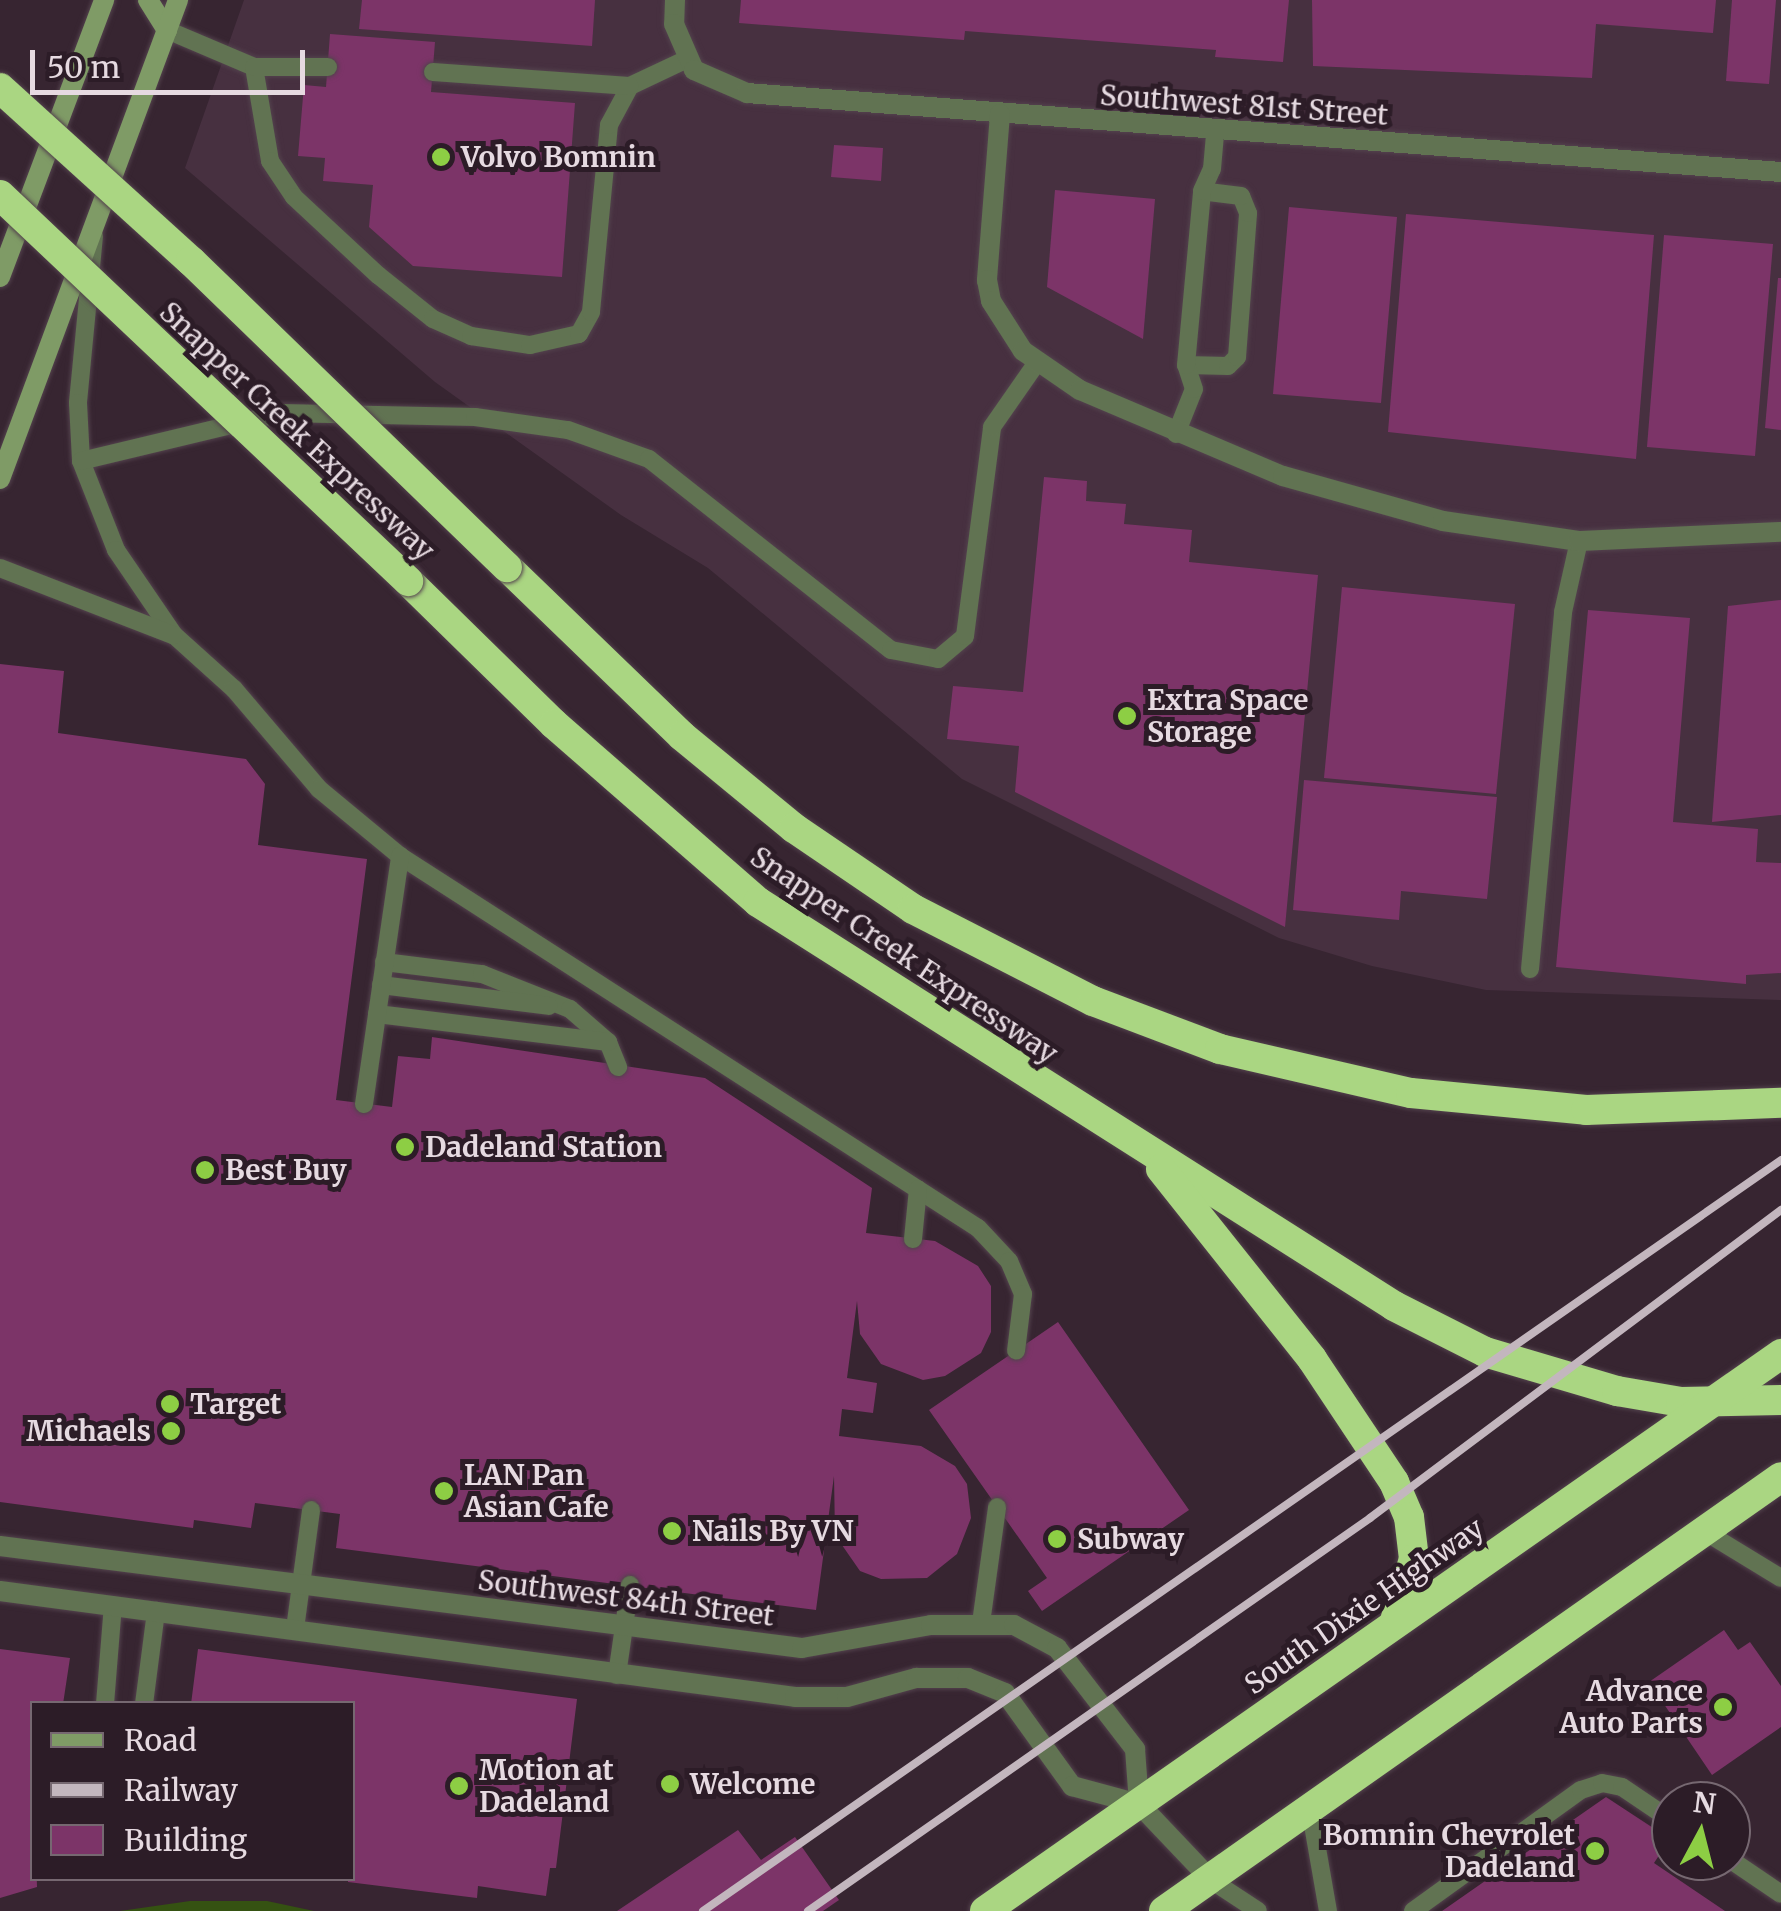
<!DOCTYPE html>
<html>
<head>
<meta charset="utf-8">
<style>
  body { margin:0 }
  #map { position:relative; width:1781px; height:1911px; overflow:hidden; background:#372531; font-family:Merriweather,serif }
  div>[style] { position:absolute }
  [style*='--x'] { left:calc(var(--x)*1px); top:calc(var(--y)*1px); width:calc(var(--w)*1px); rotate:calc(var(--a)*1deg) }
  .built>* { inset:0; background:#473040 }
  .water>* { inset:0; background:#355212 }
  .building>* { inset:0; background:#7c3468 }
  .roads { filter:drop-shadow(0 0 2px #53424d) drop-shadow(0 0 2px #53424d) }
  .lane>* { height:18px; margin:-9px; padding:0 9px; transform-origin:9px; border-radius:9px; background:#617352 }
  .street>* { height:20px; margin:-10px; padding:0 10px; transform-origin:10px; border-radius:10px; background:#617352 }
  .secondary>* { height:20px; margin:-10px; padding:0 10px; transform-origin:10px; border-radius:10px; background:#7f9b66 }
  .highway>* { height:30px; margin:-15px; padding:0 15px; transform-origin:15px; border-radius:15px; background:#aad682 }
  .rail>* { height:8px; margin:-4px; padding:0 4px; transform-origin:4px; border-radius:4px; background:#c3b6be }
  .bridges { filter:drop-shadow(0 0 2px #53424d) drop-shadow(0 0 2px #53424d) }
  .highway-bridge>* { height:30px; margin:-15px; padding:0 15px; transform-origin:15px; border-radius:15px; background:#aad682 }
  .dots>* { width:28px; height:28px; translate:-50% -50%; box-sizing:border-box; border:5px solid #2c1c27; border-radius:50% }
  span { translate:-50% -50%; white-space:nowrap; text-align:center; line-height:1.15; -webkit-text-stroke:10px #2c1c27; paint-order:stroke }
  .street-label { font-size:28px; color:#e6dae1 }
  .poi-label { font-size:28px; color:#e6dae1; font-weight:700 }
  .left { translate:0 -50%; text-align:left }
  .right { translate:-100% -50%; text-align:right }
  .legend { position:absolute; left:30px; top:1701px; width:325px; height:180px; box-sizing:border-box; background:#2c1c27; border:2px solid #766871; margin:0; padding:12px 18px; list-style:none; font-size:30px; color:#e6dae1 }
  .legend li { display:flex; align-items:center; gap:20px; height:50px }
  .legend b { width:50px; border:2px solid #766871 }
  .north { position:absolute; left:1651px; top:1781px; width:100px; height:100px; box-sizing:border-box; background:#2c1c27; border:2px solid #766871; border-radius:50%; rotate:7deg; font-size:28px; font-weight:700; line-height:40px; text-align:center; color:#e6dae1 }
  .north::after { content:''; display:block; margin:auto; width:35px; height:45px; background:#8dce44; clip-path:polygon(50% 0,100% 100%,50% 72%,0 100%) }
  .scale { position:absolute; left:30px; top:50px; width:275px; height:45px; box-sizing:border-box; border:5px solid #e6dae1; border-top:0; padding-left:12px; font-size:30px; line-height:35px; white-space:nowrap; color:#e6dae1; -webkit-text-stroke:8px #2c1c27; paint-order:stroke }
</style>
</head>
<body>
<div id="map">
  <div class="built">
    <div style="clip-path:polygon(244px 0,1781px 0,1781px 1000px,1486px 990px,1372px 966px,1279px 938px,962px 779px,708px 568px,621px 515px,435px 382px,185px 168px)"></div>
  </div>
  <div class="water">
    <div style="clip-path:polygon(190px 1901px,267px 1901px,314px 1911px,120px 1911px)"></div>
  </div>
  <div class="building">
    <div style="clip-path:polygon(362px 0,595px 0,592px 46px,359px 29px)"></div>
    <div style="clip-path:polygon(741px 0,1289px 0,1283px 62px,1215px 57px,1216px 50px,965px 31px,964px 40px,739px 23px)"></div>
    <div style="clip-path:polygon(1312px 0,1716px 0,1713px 33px,1596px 24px,1592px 78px,1313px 66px)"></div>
    <div style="clip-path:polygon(1732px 0,1776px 0,1769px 84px,1726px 81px)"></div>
    <div style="clip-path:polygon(330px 34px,435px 42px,431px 92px,575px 103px,562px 277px,413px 266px,369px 227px,373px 185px,323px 181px,325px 158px,298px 156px,304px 85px,326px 87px)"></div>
    <div style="clip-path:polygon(834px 145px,883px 148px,881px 181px,831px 177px)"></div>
    <div style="clip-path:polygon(1055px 190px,1155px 199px,1143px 339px,1047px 287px)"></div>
    <div style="clip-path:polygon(1289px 207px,1397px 217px,1381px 403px,1273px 394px)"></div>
    <div style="clip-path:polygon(1406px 214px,1654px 235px,1636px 459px,1388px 432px)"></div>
    <div style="clip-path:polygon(1664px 235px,1773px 244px,1755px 456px,1647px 447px)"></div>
    <div style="clip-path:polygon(1778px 278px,1781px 278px,1781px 430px,1765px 428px)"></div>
    <div style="clip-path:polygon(1044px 477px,1087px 481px,1086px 501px,1126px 504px,1124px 524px,1192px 530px,1189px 562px,1318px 575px,1285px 927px,1015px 792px,1019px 746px,947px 739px,953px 686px,1023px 692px)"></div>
    <div style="clip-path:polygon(1342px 587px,1515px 604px,1496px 794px,1324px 778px)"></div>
    <div style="clip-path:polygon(1781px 600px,1781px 815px,1712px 822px,1728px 606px)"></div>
    <div style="clip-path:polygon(1588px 610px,1690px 618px,1673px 822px,1758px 829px,1756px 862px,1781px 863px,1781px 973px,1746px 975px,1746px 984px,1556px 967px)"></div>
    <div style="clip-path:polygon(0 664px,64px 671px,58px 733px,246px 759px,265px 784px,258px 845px,367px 859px,336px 1100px,392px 1107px,398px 1056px,430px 1059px,432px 1037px,705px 1078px,872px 1188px,866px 1233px,935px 1241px,978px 1266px,991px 1286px,991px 1332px,981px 1353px,945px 1376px,923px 1380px,881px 1364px,860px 1334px,857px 1301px,847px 1378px,877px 1383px,873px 1413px,842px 1409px,839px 1436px,921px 1446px,955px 1466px,967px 1484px,971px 1518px,957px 1554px,927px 1578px,881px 1579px,860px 1571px,835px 1535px,834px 1476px,816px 1610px,336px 1548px,340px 1514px,255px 1503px,251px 1528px,194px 1520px,193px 1528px,0 1502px)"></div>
    <div style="clip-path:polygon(1304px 780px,1497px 797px,1487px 899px,1401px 891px,1399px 920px,1293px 910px)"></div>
    <div style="clip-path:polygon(1058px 1322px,1189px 1510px,1042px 1611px,1028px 1591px,1047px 1578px,929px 1410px)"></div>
    <div style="clip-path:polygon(1724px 1630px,1738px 1650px,1750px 1642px,1781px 1686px,1781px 1727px,1712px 1775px,1649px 1682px)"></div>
    <div style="clip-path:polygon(0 1649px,70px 1658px,63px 1704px,32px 1704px,37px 1887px,0 1898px)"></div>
    <div style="clip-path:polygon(198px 1649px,577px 1699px,556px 1868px,550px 1868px,546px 1896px,478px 1886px,477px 1898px,348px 1882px,352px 1704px,191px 1704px)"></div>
    <div style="clip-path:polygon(1606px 1797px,1670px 1839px,1654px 1863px,1725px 1911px,1442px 1911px)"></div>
    <div style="clip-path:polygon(738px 1830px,761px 1860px,795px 1837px,839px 1900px,823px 1911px,617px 1911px)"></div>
  </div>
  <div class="roads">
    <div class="lane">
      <div style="--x:167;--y:30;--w:95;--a:23"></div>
      <div style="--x:254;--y:67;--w:95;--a:80.3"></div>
      <div style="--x:270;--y:161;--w:43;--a:56.3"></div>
      <div style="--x:294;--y:197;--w:115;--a:42.9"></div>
      <div style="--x:378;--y:275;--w:70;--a:38.7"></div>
      <div style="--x:433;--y:319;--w:42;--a:24.1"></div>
      <div style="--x:471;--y:336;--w:60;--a:8.7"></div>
      <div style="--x:530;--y:345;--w:50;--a:-12.7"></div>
      <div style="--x:579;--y:334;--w:25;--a:-61"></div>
      <div style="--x:591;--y:312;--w:188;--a:-84.5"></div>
      <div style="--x:609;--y:125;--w:44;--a:-61.7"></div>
      <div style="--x:630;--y:86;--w:63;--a:-25.3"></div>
      <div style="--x:254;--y:67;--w:74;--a:0"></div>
      <div style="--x:433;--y:72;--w:197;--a:4.1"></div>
      <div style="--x:94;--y:236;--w:168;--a:95.5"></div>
      <div style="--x:78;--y:403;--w:58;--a:87"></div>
      <div style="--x:81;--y:461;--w:96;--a:68.5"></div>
      <div style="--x:116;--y:550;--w:103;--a:55.7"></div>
      <div style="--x:174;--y:635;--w:81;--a:42"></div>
      <div style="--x:234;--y:689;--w:131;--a:49.6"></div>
      <div style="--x:319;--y:789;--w:105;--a:39.6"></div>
      <div style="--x:400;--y:856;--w:687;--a:32.77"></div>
      <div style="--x:978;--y:1228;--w:45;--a:46.8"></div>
      <div style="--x:1009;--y:1261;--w:36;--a:67"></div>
      <div style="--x:1023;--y:1294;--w:57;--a:97"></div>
      <div style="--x:1186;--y:365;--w:42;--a:1.4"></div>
      <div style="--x:1228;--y:366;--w:13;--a:-45"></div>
      <div style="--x:1237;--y:357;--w:144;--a:-85.6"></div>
      <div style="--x:1248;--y:213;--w:18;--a:-112"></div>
      <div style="--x:1241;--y:196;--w:39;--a:-173"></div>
      <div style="--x:1176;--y:434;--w:48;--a:-68.2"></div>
      <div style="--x:1194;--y:389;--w:25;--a:-108"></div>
      <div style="--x:1186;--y:365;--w:175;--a:-84.7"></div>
      <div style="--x:1202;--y:191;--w:24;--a:-66"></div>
      <div style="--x:1212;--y:169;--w:37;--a:-85"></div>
      <div style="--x:81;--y:461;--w:206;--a:-13.5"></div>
      <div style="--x:281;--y:413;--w:194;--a:1.2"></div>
      <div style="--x:475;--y:417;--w:94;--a:8"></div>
      <div style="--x:568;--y:430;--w:86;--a:19.7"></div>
      <div style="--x:649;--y:459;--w:308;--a:38.3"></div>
      <div style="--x:891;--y:650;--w:48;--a:10.8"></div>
      <div style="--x:938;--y:659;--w:35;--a:-40"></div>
      <div style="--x:965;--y:636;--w:211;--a:-82.6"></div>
      <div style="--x:992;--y:427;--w:77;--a:-55.1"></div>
      <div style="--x:0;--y:568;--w:186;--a:21.2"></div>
      <div style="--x:384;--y:962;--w:99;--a:7"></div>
      <div style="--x:482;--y:974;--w:95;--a:21.7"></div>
      <div style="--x:570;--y:1009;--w:50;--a:41"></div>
      <div style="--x:608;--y:1042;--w:27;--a:68"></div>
      <div style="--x:1530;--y:969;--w:359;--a:-84.7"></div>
      <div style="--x:1563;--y:612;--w:73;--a:-77.3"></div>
      <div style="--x:381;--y:985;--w:169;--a:7.1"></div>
      <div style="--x:377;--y:1014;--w:233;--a:6.9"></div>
      <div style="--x:364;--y:1104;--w:251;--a:-81.7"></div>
      <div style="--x:913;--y:1239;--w:50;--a:-84.3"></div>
      <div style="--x:1704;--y:1531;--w:90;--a:31.4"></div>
      <div style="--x:981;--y:1623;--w:117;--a:-82.1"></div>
      <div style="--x:295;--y:1629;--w:120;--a:-82.3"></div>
      <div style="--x:617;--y:1675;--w:91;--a:-81.8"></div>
      <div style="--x:105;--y:1704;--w:99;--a:-85.4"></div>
      <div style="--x:144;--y:1704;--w:94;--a:-82.6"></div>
      <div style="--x:1310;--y:1808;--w:105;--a:80.1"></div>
      <div style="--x:1731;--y:1860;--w:60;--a:34.2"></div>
      <div style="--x:1211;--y:1880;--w:56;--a:33.4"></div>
      <div style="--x:1413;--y:1911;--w:207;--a:-35.8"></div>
      <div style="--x:1581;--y:1790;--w:22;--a:-18"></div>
      <div style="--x:1602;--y:1783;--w:20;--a:11"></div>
      <div style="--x:1622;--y:1787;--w:59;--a:34"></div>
    </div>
    <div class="street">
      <div style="--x:675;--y:0;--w:24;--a:92"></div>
      <div style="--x:674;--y:24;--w:50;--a:66.5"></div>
      <div style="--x:694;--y:70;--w:58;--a:23.5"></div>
      <div style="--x:747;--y:93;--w:1037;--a:4.37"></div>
      <div style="--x:1000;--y:114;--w:167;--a:94.5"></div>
      <div style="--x:987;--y:280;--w:21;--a:79"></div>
      <div style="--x:991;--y:301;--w:59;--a:57.4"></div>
      <div style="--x:1023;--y:351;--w:69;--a:34.4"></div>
      <div style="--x:1080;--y:390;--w:220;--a:23"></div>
      <div style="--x:1283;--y:476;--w:166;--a:15.7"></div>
      <div style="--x:1443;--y:521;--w:137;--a:8.4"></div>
      <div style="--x:1579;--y:541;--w:202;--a:-2.6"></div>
      <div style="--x:0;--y:1546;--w:808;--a:7.25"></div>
      <div style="--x:802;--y:1648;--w:131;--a:-10.1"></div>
      <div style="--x:931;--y:1625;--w:83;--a:0"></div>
      <div style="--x:1014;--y:1625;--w:49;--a:28.1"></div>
      <div style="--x:1057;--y:1648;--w:128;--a:52.3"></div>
      <div style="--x:1135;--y:1749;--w:55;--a:85.8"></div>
      <div style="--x:0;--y:1591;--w:802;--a:7.59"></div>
      <div style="--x:795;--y:1697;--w:52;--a:0"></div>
      <div style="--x:847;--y:1697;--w:72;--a:-15.4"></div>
      <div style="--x:916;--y:1678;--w:52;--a:0"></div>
      <div style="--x:968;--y:1678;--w:40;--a:22"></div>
      <div style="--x:1005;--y:1693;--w:115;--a:54.2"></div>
      <div style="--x:1072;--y:1786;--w:69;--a:15"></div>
      <div style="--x:1139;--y:1804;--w:105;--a:46.5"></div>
    </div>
    <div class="secondary">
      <div style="--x:148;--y:0;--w:36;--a:58"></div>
      <div style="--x:0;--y:277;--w:296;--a:-69.4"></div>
      <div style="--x:0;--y:479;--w:511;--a:-69.61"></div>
    </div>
    <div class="highway">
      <div style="--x:507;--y:567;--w:243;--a:44"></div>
      <div style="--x:682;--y:736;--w:145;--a:39.4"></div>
      <div style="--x:794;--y:828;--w:144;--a:34.2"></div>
      <div style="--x:913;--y:909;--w:202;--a:27.1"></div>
      <div style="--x:1093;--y:1001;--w:136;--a:20.7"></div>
      <div style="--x:1220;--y:1049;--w:196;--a:13"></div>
      <div style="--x:1411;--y:1093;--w:176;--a:5.5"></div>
      <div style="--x:1586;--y:1110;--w:195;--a:-2.1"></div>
      <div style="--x:408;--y:581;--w:204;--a:44.4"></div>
      <div style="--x:554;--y:724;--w:271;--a:41.1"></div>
      <div style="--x:758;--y:902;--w:753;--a:32.42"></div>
      <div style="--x:1394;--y:1306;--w:102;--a:26.8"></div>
      <div style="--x:1485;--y:1352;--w:138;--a:16.5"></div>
      <div style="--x:1617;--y:1391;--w:65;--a:9.8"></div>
      <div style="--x:1681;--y:1402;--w:100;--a:-1.1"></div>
      <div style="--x:1161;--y:1169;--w:243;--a:51.5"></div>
      <div style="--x:1312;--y:1359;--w:148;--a:56.3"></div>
      <div style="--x:1394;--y:1482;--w:38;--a:67"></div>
      <div style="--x:1409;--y:1517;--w:42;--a:83.2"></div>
      <div style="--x:1414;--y:1559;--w:68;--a:107.1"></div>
      <div style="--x:985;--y:1911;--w:972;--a:-34.98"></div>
      <div style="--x:1164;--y:1911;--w:754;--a:-35.12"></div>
    </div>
  </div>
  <div class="rail">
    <div style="--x:703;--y:1911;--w:1314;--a:-34.86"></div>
    <div style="--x:808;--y:1911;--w:686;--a:-34.96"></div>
    <div style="--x:1370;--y:1518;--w:514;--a:-36.85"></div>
  </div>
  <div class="bridges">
    <div class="highway-bridge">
      <div style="--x:0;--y:88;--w:258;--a:42.2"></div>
      <div style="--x:191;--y:261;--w:440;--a:44.1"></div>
      <div style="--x:0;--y:195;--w:562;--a:43.41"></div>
    </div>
  </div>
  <div class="dots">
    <div style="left:441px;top:157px;background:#8dce44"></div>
    <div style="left:1127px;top:716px;background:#8dce44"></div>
    <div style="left:405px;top:1147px;background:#8dce44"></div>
    <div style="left:205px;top:1170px;background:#8dce44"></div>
    <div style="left:170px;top:1404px;background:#8dce44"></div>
    <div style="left:171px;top:1431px;background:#8dce44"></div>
    <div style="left:444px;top:1491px;background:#8dce44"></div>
    <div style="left:672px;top:1531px;background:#8dce44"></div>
    <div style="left:1057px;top:1539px;background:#8dce44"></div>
    <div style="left:1723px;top:1707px;background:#8dce44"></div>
    <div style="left:670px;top:1784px;background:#8dce44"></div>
    <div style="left:459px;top:1786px;background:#8dce44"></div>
    <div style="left:1595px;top:1851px;background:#8dce44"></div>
  </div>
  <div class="street-label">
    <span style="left:1244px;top:105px;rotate:4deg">Southwest 81st Street</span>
    <span style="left:297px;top:431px;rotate:43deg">Snapper Creek Expressway</span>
    <span style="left:904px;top:955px;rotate:34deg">Snapper Creek Expressway</span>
    <span style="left:626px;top:1598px;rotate:7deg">Southwest 84th Street</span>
    <span style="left:1364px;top:1606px;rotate:-35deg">South Dixie Highway</span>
  </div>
  <div class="poi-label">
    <span class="left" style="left:461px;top:157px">Volvo Bomnin</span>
    <span class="left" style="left:1147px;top:716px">Extra Space<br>Storage</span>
    <span class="left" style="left:425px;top:1147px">Dadeland Station</span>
    <span class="left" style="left:225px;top:1170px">Best Buy</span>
    <span class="left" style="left:190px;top:1404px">Target</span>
    <span class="right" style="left:151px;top:1431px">Michaels</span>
    <span class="left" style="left:464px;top:1491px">LAN Pan<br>Asian Cafe</span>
    <span class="left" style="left:692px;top:1531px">Nails By VN</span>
    <span class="left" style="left:1077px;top:1539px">Subway</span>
    <span class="right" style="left:1703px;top:1707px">Advance<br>Auto Parts</span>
    <span class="left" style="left:479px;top:1786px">Motion at<br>Dadeland</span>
    <span class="left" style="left:690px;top:1784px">Welcome</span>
    <span class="right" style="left:1575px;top:1851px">Bomnin Chevrolet<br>Dadeland</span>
  </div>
  <ul class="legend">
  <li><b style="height:12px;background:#7f9b66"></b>Road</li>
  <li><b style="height:12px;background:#c3b6be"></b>Railway</li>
  <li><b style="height:28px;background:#7c3468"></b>Building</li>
  </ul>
  <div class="north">N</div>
  <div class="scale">50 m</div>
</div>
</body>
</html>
